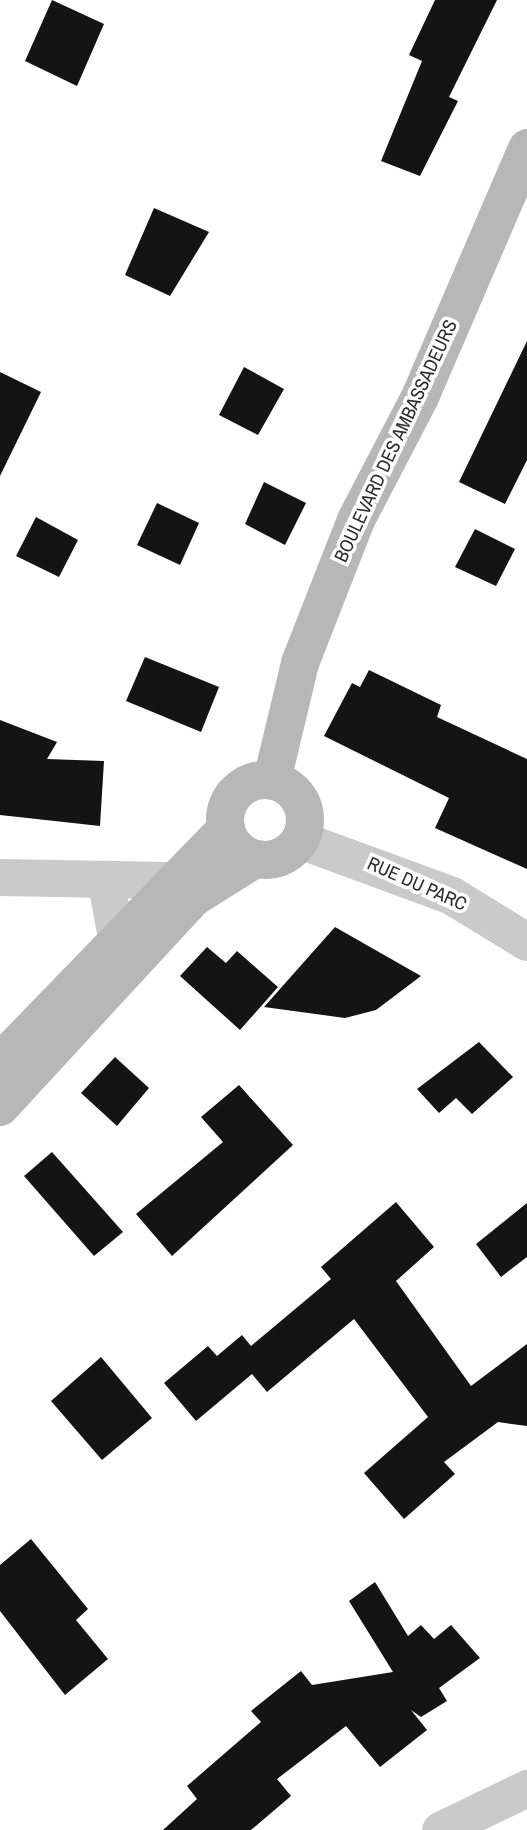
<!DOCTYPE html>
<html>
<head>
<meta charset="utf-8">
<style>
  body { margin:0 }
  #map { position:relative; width:527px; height:1830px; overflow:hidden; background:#fff; font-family:"Archivo Narrow",sans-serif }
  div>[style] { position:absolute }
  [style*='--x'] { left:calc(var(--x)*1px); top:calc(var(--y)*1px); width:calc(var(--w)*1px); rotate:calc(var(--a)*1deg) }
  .building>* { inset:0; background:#141414 }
  .minor>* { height:37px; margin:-18.5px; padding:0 18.5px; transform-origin:18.5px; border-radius:18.5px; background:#cacaca }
  .tertiary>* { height:38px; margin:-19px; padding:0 19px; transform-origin:19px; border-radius:19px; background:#cacaca }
  .secondary>* { height:38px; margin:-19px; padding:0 19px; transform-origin:19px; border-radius:19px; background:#b7b7b7 }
  .secondary>.ring { margin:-19px; padding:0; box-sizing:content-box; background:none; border:38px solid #b7b7b7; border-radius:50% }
  span { translate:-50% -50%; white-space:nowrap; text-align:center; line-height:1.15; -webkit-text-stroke:7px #fff; paint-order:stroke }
  .street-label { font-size:19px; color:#2d2d2d }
</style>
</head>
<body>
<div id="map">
  <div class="building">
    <div style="clip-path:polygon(52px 0,104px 24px,77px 86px,25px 61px)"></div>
    <div style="clip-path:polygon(435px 0,497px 0,449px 97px,458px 101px,420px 176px,381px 161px,422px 61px,409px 55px)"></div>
    <div style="clip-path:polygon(154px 208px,209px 232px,170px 296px,125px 275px)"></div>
    <div style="clip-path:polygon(527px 341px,527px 460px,505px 504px,459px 482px)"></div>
    <div style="clip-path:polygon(244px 367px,284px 389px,258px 435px,219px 415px)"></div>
    <div style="clip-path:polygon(0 372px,41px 392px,0 476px)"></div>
    <div style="clip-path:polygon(264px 482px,306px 503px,285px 545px,245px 524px)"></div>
    <div style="clip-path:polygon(157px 503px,199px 523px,180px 565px,137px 545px)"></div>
    <div style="clip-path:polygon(36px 517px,78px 540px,59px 577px,16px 556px)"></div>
    <div style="clip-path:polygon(475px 529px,515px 549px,496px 586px,455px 567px)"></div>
    <div style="clip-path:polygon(145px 657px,219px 687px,201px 732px,126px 701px)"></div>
    <div style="clip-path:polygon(369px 670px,441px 705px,437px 717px,527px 759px,527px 869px,435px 828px,449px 798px,324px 736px,352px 683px,360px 687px)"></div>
    <div style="clip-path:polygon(0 720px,57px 742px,47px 759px,104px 761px,100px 826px,0 815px)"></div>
    <div style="clip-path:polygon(335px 927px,421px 976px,376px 1010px,345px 1018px,264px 1007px)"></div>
    <div style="clip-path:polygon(207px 947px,226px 963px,237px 951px,278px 987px,240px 1030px,180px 976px)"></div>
    <div style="clip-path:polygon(479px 1042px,513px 1077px,472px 1114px,456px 1098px,439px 1113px,417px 1089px)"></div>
    <div style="clip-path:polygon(115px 1057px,149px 1088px,117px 1126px,81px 1093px)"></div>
    <div style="clip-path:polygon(239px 1085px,293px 1145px,172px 1256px,136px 1214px,223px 1142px,201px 1117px)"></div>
    <div style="clip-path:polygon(52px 1152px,123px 1232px,94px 1256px,24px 1176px)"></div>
    <div style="clip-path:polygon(396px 1202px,434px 1247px,396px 1281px,471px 1386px,527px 1344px,527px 1426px,498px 1422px,444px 1462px,455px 1474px,404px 1519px,364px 1473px,428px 1417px,354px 1319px,267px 1392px,252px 1374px,196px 1421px,164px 1383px,208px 1346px,217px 1356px,242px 1335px,251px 1346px,331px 1279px,321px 1267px)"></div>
    <div style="clip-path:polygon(527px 1203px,527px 1257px,501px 1277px,476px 1244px)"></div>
    <div style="clip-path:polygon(101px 1357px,152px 1418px,102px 1460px,51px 1401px)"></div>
    <div style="clip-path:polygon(31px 1539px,88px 1609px,76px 1620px,108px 1659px,65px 1695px,0 1611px,0 1565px)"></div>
    <div style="clip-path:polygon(375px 1582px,408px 1636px,421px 1625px,434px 1639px,451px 1625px,480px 1658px,439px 1688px,447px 1701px,421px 1717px,411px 1710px,427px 1730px,380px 1767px,346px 1726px,277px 1779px,291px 1796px,251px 1830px,163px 1830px,197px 1799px,187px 1786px,261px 1722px,251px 1711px,301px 1671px,312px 1685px,393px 1672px,349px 1601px)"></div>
  </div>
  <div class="minor">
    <div style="--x:0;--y:877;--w:170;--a:1"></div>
    <div style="--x:106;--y:883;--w:55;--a:79.5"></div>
    <div style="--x:440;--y:1830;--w:97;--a:-25.8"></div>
  </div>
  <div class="tertiary">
    <div style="--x:300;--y:840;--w:162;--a:20.2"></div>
    <div style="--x:452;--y:896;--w:88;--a:31.5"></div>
  </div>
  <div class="secondary">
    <div class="ring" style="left:225px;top:780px;width:42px;height:42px"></div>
    <div style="--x:272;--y:780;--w:120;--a:-76.5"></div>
    <div style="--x:300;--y:663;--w:154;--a:-68.6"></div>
    <div style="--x:356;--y:520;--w:139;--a:-62.5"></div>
    <div style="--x:420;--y:397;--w:271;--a:-66.7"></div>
    <div style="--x:0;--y:1062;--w:325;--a:-45.9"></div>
    <div style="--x:0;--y:1107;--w:284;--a:-47.3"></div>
    <div style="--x:193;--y:898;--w:73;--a:-32.2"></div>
  </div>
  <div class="street-label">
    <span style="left:396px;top:441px;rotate:-65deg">BOULEVARD DES AMBASSADEURS</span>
    <span style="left:417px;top:884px;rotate:24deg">RUE DU PARC</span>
  </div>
</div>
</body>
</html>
